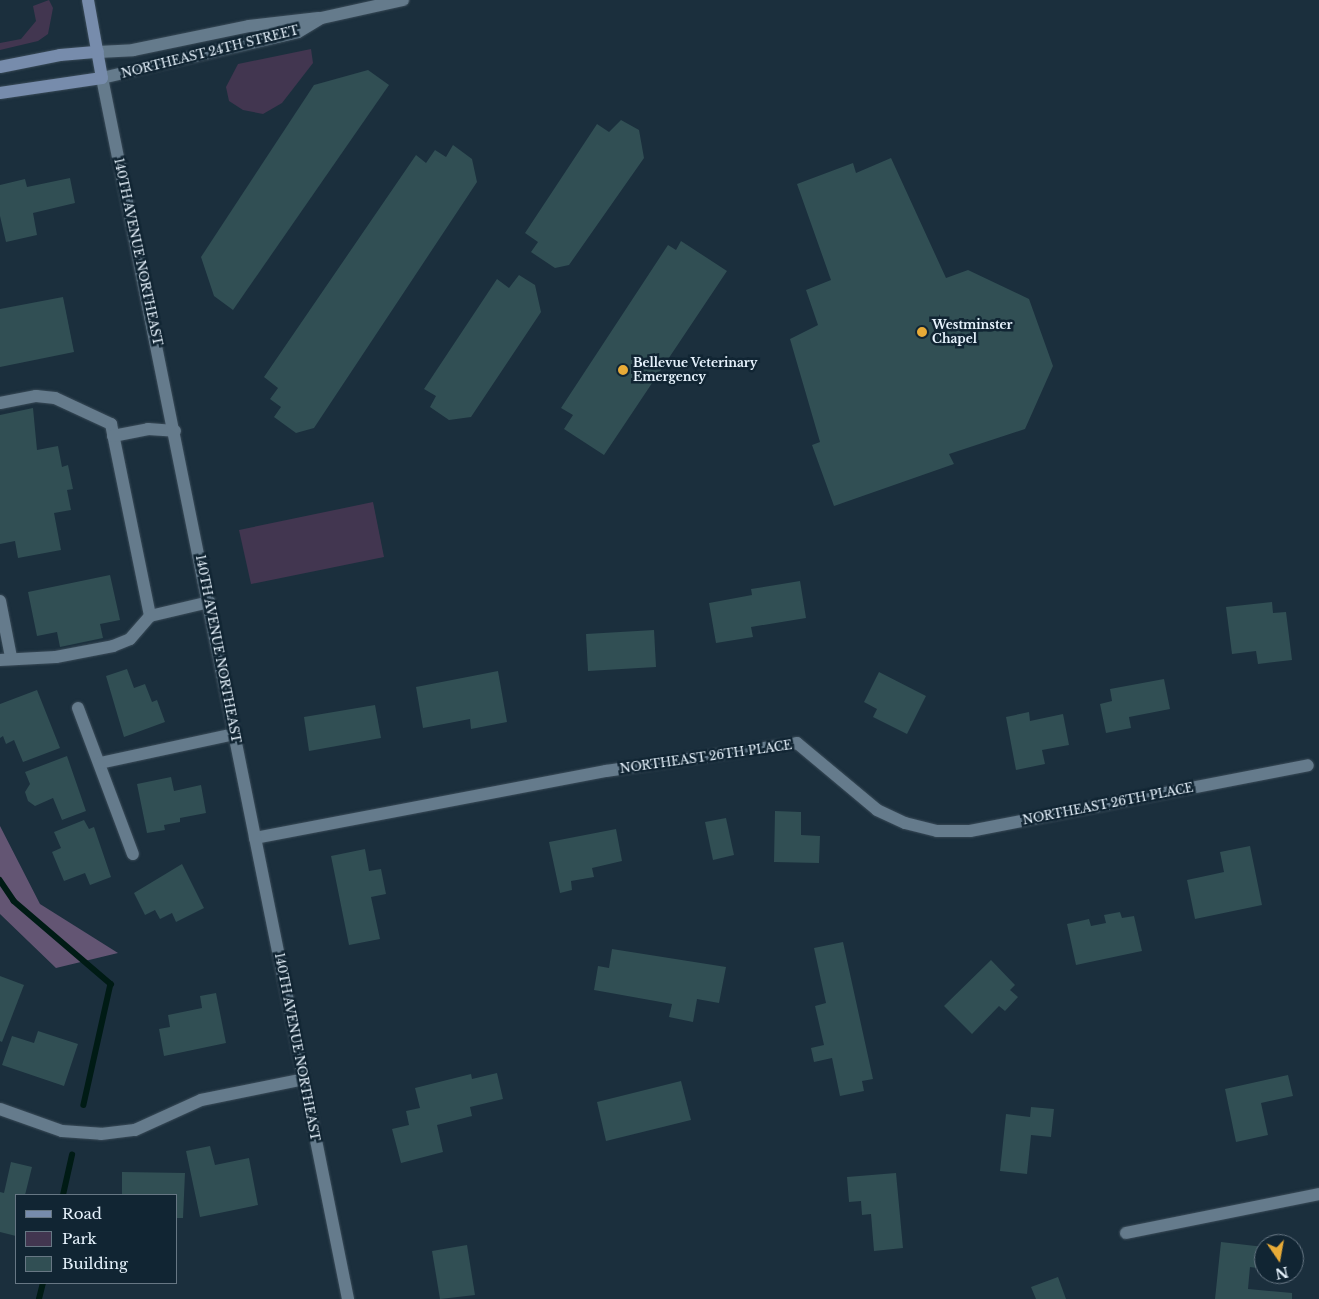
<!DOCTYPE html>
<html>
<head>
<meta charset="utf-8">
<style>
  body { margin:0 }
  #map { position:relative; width:1319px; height:1299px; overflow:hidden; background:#1b2f3d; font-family:"Libre Baskerville",serif }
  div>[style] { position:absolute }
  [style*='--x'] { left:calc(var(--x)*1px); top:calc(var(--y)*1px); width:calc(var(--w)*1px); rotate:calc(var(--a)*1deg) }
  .green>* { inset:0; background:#423650 }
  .forest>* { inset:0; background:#635573 }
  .stream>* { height:5.5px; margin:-2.75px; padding:0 2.75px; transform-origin:2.75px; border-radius:2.75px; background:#001b15 }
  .building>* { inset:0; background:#314f54 }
  .roads { filter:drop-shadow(0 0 1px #3a4b58) drop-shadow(0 0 1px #3a4b58) }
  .minor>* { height:12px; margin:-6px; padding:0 6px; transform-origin:6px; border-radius:6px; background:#657b8c }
  .tertiary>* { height:12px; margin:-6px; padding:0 6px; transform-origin:6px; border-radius:6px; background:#657b8c }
  .secondary>* { height:12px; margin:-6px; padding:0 6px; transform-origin:6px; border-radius:6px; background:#778cac }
  .dots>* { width:14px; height:14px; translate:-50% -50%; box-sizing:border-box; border:2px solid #112533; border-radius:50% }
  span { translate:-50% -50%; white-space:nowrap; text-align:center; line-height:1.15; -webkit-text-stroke:5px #112533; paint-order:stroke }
  .street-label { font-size:12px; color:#e7f3fd }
  .poi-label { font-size:12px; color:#e7f3fd; font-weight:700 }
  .left { translate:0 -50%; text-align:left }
  .legend { position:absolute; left:15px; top:1194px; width:162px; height:90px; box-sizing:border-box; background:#112533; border:1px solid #677784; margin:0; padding:6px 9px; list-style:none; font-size:15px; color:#e7f3fd }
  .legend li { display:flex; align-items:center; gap:10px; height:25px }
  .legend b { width:25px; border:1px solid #677784 }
  .north { position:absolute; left:1254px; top:1234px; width:50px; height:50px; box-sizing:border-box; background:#112533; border:1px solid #677784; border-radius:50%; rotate:168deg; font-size:14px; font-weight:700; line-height:20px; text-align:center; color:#e7f3fd }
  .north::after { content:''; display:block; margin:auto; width:18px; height:22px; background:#e8ab37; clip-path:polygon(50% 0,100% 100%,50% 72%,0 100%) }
</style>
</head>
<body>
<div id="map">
  <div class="green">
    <div style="clip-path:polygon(49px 0,53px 8px,48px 34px,38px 41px,0 50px,0 43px,21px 39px,36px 21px,33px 6px)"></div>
    <div style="clip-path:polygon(311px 49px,313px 63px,282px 103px,263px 114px,243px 110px,229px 101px,226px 87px,238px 64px)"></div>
    <div style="clip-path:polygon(373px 502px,384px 557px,251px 584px,239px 530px)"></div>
  </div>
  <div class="forest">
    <div style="clip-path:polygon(0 826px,40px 904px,118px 953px,56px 968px,0 914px)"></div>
  </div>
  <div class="stream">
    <div style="--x:0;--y:880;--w:25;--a:56"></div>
    <div style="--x:14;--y:901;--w:128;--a:40.6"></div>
    <div style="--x:111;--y:984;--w:124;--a:102.6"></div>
    <div style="--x:63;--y:1195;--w:41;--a:-77.3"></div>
    <div style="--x:39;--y:1299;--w:16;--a:-76"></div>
  </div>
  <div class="building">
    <div style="clip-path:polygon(368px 70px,389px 85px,233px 310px,214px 296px,201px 257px,314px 85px)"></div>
    <div style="clip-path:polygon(621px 120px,639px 130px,644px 158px,569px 265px,555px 268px,531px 252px,538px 242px,525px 233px,597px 124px,609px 132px)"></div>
    <div style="clip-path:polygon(453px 145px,472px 159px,477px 182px,314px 428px,296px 433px,274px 417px,281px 407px,270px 399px,278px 388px,264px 377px,416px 155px,426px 163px,435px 150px,446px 157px)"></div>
    <div style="clip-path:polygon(891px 158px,946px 278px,968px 270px,1029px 299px,1053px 366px,1025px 429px,949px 454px,954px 464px,834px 506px,812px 445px,820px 442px,790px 339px,818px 325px,806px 290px,831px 280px,797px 184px,853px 163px,856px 173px)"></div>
    <div style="clip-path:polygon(70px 178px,75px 203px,33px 213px,37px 235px,6px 242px,0 216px,0 185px,25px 179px,27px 187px)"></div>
    <div style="clip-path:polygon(681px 241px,727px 271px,604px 455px,564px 429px,573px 415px,561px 408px,668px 245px,676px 250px)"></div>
    <div style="clip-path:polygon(519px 275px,535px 285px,541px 312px,471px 417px,449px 420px,430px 407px,436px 396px,424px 389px,497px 279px,509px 288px)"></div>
    <div style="clip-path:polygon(63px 297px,74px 352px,0 367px,0 309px)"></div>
    <div style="clip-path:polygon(33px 408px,37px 450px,58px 446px,62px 467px,68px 465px,73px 489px,67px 490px,71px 510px,54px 513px,61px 550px,18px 558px,15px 541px,0 544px,0 415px)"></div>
    <div style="clip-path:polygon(110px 575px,120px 620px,100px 624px,103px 638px,60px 647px,57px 632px,37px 636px,28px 592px)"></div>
    <div style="clip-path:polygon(800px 581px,806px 618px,751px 627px,753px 637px,716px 643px,709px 603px,752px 595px,751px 589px)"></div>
    <div style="clip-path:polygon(1272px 602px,1273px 613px,1286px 612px,1292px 660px,1258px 664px,1256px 651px,1232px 654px,1226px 607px)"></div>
    <div style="clip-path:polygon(654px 630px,656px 667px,588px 671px,586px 634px)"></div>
    <div style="clip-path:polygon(127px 669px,134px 688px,145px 684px,152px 702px,157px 700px,165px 722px,124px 737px,106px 676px)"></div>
    <div style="clip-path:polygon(498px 671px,507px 722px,471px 729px,470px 719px,423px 728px,416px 687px)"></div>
    <div style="clip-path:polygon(879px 672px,926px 696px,907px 734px,873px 717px,877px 709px,864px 702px)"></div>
    <div style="clip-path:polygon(1164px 679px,1170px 709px,1129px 717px,1131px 728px,1106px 733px,1100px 704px,1112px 701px,1110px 689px)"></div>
    <div style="clip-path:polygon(37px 690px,60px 748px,23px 762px,14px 740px,6px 744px,3px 736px,0 738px,0 704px)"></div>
    <div style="clip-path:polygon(375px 705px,381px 738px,309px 751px,304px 717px)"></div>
    <div style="clip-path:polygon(1029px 712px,1030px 721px,1063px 714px,1069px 745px,1042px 750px,1045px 764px,1016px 770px,1006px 717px)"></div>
    <div style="clip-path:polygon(67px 756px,86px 811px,62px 820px,53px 798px,35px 806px,28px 801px,25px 792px,30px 784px,25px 772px)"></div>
    <div style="clip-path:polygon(171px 777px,174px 791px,201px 785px,206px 813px,180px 818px,180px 822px,164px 825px,165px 830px,147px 833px,137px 784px)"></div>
    <div style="clip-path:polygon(775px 811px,801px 812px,801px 835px,820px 836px,819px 863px,774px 862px)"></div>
    <div style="clip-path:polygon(726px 818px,734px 855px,713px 860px,705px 822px)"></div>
    <div style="clip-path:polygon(84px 820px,89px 829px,94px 827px,111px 877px,90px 885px,85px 873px,64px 881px,52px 852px,61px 848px,54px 832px)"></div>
    <div style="clip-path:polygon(616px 829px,622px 861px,592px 868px,594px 877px,571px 881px,572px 890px,560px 893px,549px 842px)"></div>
    <div style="clip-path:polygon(1250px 846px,1262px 905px,1195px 919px,1187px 880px,1224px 872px,1220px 852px)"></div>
    <div style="clip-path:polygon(365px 849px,369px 871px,381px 869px,386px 894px,371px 897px,380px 939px,349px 945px,331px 856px)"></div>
    <div style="clip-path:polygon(182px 864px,204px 908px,176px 922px,172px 913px,160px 919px,155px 910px,145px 915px,134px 893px)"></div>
    <div style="clip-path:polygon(1120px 912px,1122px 918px,1134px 916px,1142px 951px,1076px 965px,1067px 924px,1089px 919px,1091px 926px,1106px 923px,1104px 915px)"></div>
    <div style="clip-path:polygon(843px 942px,873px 1079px,862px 1081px,864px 1091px,840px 1096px,832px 1058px,814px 1062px,811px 1048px,824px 1045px,815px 1006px,826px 1003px,814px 948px)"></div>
    <div style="clip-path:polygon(612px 949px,726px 967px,719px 1003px,697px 999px,693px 1022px,669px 1017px,672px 1004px,594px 990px,598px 966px,609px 968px)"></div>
    <div style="clip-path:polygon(991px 960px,1015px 985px,1010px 990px,1018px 997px,1005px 1011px,999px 1006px,972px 1034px,944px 1006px)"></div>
    <div style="clip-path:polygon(0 976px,24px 985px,2px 1042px,0 1041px)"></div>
    <div style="clip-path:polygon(216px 993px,226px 1043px,164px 1056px,159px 1029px,170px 1027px,168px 1015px,202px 1008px,200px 996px)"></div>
    <div style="clip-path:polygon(38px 1031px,78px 1044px,64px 1086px,2px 1065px,12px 1036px,34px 1043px)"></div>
    <div style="clip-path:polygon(497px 1073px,503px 1099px,470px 1107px,472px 1116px,437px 1125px,443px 1152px,401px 1163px,392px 1129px,409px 1125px,406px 1111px,420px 1108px,415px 1088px,471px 1074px,472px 1079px)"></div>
    <div style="clip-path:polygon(1288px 1075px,1293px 1096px,1261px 1103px,1268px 1135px,1236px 1142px,1225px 1089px)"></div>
    <div style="clip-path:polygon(681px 1081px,691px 1120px,606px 1141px,597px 1102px)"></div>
    <div style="clip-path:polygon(1031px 1107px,1054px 1109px,1051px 1137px,1031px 1135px,1027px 1174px,1000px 1171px,1006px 1114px,1030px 1117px)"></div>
    <div style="clip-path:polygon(210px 1146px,215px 1165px,249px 1158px,258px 1205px,200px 1217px,186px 1151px)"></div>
    <div style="clip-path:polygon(11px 1162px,32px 1167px,25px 1195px,16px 1195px,16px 1236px,0 1232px,0 1192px,4px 1193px)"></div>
    <div style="clip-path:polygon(122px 1172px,185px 1173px,183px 1218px,176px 1218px,176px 1195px,122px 1195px)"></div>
    <div style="clip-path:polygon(896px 1173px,903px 1248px,874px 1251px,871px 1214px,862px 1215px,861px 1201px,849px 1202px,847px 1177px)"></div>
    <div style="clip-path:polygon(1221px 1242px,1264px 1247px,1264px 1269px,1250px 1267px,1248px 1289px,1292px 1293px,1292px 1299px,1215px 1299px)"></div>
    <div style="clip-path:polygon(467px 1245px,475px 1295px,440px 1299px,432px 1251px)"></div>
    <div style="clip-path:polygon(1058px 1277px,1066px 1299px,1036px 1299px,1031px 1287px)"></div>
  </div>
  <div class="roads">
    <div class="minor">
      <div style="--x:0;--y:403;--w:37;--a:-11"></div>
      <div style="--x:36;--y:396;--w:19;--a:6"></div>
      <div style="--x:55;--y:398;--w:62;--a:24.9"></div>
      <div style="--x:111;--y:424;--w:196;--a:78.5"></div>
      <div style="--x:113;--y:436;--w:36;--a:-11"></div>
      <div style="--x:148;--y:429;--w:27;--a:4"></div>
      <div style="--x:0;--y:601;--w:57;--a:78.9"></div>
      <div style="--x:0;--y:660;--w:56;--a:-3.1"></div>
      <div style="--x:56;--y:657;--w:58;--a:-10.9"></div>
      <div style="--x:113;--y:646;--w:18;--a:-22"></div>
      <div style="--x:130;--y:639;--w:30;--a:-49"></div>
      <div style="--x:150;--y:616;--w:61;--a:-13.3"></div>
      <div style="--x:78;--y:708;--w:156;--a:69.4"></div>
      <div style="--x:100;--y:763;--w:137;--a:-12.2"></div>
      <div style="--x:255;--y:838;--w:357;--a:-10.8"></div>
      <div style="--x:606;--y:771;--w:193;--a:-8.3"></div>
      <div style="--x:797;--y:743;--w:104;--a:39.9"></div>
      <div style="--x:877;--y:810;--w:31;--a:25"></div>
      <div style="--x:905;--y:823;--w:33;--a:14"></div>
      <div style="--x:937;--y:831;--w:33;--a:0"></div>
      <div style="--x:970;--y:831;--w:344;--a:-11"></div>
      <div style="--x:0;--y:1109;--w:66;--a:19.5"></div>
      <div style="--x:62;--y:1131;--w:39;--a:4"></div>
      <div style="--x:101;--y:1134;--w:34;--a:-7"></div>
      <div style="--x:135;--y:1130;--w:72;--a:-24.4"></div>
      <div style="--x:201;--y:1100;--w:105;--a:-11.5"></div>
      <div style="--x:1126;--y:1233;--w:197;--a:-11.4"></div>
    </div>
    <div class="tertiary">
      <div style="--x:98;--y:52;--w:35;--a:-3"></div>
      <div style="--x:133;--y:50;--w:118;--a:-11.7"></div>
      <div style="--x:249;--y:26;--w:70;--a:-6.5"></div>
      <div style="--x:348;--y:1299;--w:1246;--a:-101.39"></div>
      <div style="--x:102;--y:78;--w:201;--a:-13.2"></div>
      <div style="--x:298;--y:32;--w:27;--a:-31"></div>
      <div style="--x:321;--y:18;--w:84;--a:-12.4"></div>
    </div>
    <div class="secondary">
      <div style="--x:0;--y:67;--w:61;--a:-11.3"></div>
      <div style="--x:60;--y:55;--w:38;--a:-5"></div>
      <div style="--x:0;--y:93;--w:103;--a:-8.4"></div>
      <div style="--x:102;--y:78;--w:79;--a:-100.2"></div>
    </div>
  </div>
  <div class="dots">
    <div style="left:922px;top:332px;background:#e8ab37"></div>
    <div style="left:623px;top:370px;background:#e8ab37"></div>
  </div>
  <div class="street-label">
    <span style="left:210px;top:52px;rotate:-14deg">NORTHEAST 24TH STREET</span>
    <span style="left:138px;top:252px;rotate:78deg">140TH AVENUE NORTHEAST</span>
    <span style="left:218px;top:649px;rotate:79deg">140TH AVENUE NORTHEAST</span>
    <span style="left:706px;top:757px;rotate:-8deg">NORTHEAST 26TH PLACE</span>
    <span style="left:1108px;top:804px;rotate:-11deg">NORTHEAST 26TH PLACE</span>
    <span style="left:297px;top:1047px;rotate:79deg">140TH AVENUE NORTHEAST</span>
  </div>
  <div class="poi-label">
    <span class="left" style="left:932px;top:332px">Westminster<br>Chapel</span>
    <span class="left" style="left:633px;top:370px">Bellevue Veterinary<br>Emergency</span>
  </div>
  <ul class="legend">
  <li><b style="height:6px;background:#778cac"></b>Road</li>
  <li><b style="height:14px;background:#423650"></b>Park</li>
  <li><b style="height:14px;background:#314f54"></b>Building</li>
  </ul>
  <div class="north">N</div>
</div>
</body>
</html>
